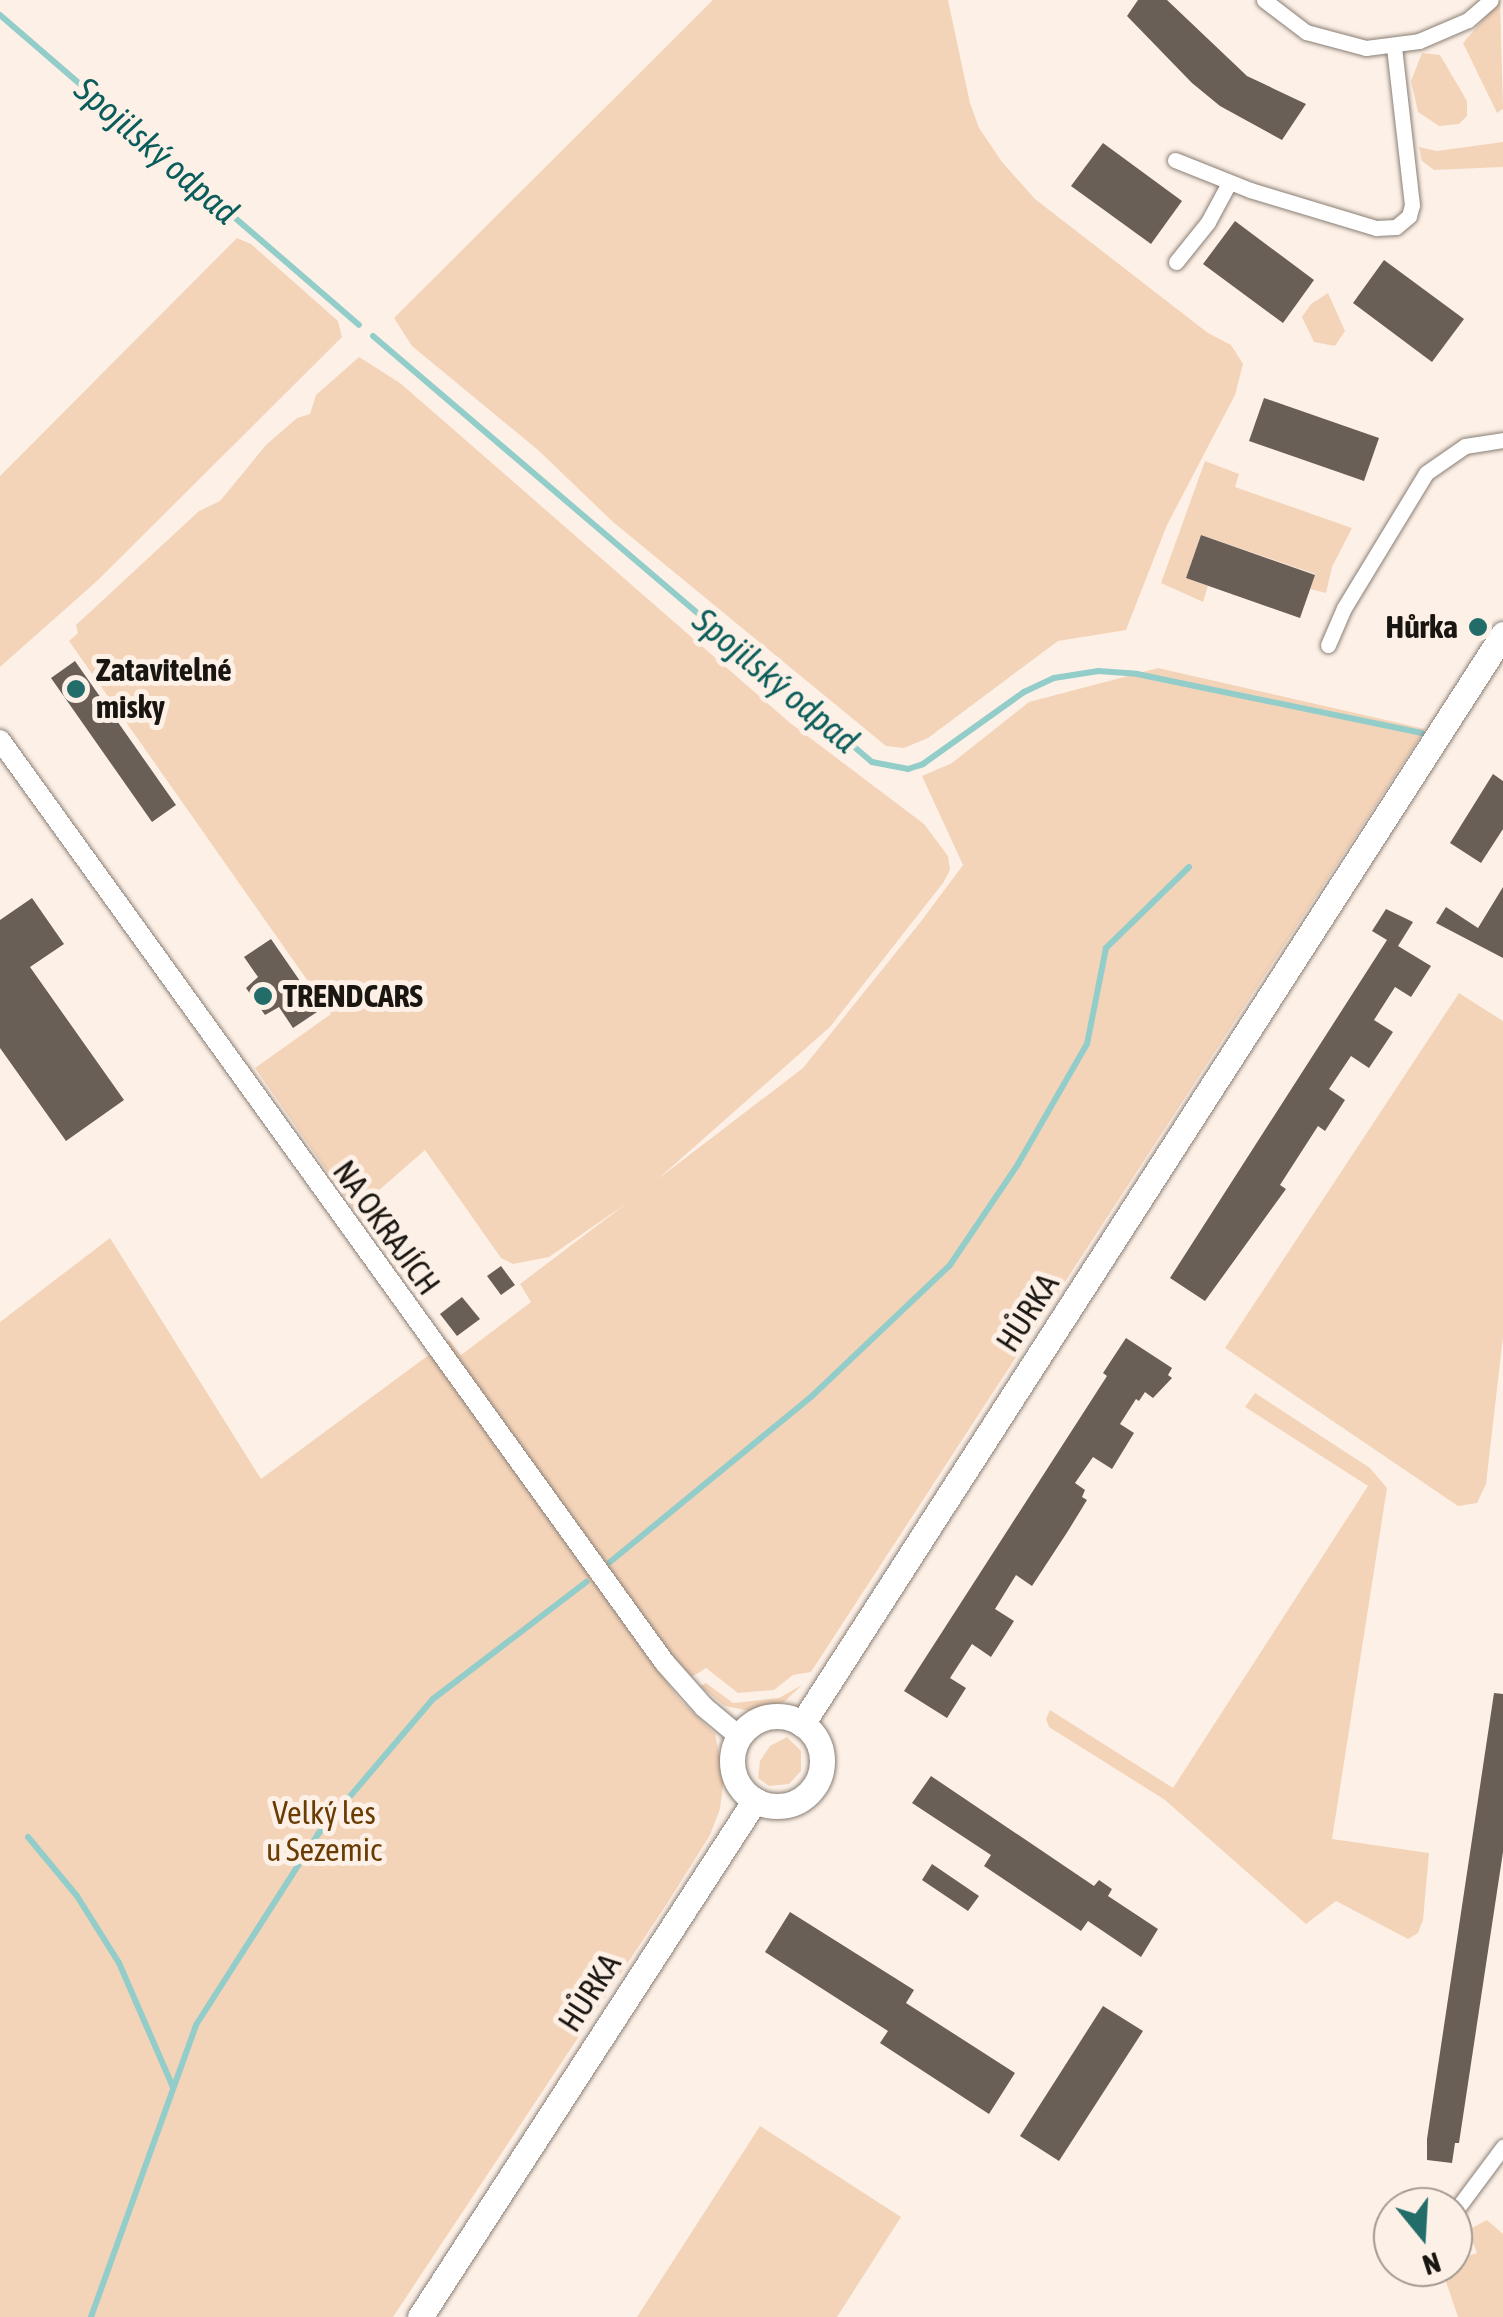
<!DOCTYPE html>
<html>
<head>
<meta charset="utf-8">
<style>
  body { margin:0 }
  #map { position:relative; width:1503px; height:2317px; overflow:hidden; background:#fdf1e7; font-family:"Asap Condensed",sans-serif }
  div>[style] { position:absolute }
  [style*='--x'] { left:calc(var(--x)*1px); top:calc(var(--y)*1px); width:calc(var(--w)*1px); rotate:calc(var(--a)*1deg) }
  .green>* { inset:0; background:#f4d4b9 }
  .stream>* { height:6px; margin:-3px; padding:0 3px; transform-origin:3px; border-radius:3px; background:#93cdca }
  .building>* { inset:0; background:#695f57 }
  .roads { filter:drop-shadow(0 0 2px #897e75) drop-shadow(0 0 2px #897e75) }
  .minor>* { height:15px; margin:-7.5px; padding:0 7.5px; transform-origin:7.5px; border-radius:7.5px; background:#fff }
  .tertiary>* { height:20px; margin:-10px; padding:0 10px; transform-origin:10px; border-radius:10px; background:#fff }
  .primary>* { height:25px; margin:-12.5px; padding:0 12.5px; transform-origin:12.5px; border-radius:12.5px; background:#fff }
  .primary>.ring { margin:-12.5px; padding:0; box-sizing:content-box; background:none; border:25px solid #fff; border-radius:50% }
  .dots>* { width:28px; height:28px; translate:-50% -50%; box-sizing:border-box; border:5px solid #fdf1e7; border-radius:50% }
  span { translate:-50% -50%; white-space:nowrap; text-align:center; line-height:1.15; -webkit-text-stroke:10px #fdf1e7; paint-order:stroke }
  .poi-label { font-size:32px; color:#191511; font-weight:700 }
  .right { translate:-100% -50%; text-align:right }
  .left { translate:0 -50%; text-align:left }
  .street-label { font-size:32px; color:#191511 }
  .park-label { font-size:32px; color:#6a3c04 }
  .water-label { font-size:35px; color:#0a5d5b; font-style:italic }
  .north { position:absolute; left:1373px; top:2187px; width:100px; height:100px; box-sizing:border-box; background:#fdf1e7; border:2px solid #a29991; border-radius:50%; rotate:162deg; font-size:28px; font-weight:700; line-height:40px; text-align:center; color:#191511 }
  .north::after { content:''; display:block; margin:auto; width:35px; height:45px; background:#226d6a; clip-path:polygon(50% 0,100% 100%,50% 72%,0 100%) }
</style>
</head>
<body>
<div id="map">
  <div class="green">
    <div style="clip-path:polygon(713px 0,948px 0,970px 103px,979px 128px,1002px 162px,1035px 199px,1208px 333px,1231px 345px,1243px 364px,1235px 395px,1167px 525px,1126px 630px,1058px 641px,928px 738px,904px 748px,886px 746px,613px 522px,538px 450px,412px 346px,394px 318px)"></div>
    <div style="clip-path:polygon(1500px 0,1503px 109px,1497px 113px,1463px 43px)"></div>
    <div style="clip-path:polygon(1422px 53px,1440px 55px,1467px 101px,1467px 116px,1459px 124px,1439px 126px,1418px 112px,1411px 81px)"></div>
    <div style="clip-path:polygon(1503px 142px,1503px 167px,1434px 170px,1422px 161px,1419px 147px,1437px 151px)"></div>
    <div style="clip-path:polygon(237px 238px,251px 244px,338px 321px,342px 337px,97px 581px,0 667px,0 476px)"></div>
    <div style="clip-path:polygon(1328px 293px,1345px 331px,1335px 346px,1314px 342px,1302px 317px,1311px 304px)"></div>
    <div style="clip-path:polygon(359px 357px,400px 383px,789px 722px,924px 824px,948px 856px,950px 870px,943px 883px,830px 1027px,658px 1179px,803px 1068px,922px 920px,963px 865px,922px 776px,952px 763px,1029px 702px,1158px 668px,1425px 729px,811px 1672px,793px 1675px,774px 1690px,738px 1693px,706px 1668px,692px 1677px,641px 1620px,628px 1630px,679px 1699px,715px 1734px,724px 1777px,720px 1809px,710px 1835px,668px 1902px,393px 2317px,0 2317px,0 1322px,110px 1238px,261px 1479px,449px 1340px,461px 1355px,531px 1302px,520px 1284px,627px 1203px,549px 1257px,513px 1264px,501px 1258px,425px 1150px,355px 1211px,255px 1068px,331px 1014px,69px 641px,78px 633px,76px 625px,199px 511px,220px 501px,266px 445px,297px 418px,310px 414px,316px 395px)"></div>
    <div style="clip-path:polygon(1205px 461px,1239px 474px,1235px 487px,1352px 528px,1332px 567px,1326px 593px,1310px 589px,1315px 574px,1201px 535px,1186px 578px,1208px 586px,1203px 602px,1161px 583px)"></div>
    <div style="clip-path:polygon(1459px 993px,1503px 1021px,1503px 1337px,1486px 1484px,1477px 1503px,1458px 1506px,1225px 1348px)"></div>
    <div style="clip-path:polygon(1255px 1393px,1370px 1468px,1387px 1488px,1332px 1839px,1429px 1853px,1423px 1920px,1418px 1933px,1408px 1939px,1336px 1901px,1306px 1924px,1165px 1800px,1049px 1727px,1046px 1719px,1050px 1710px,1173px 1788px,1368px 1486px,1245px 1407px)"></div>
    <div style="clip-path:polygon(706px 1683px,733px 1703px,779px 1698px,802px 1685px,784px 1702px,750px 1711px,725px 1706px,700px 1686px)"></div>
    <div style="clip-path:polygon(787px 1737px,801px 1751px,801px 1771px,789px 1784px,769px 1786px,758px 1778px,760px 1761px,770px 1746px)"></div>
    <div style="clip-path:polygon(760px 2126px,901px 2217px,837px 2317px,637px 2317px)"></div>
    <div style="clip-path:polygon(1487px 2220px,1503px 2234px,1503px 2317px,1458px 2317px,1441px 2267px,1453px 2267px,1453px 2261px,1477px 2253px,1468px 2230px)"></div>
  </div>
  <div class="stream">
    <div style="--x:0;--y:15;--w:474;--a:40.8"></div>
    <div style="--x:373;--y:336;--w:656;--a:40.49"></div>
    <div style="--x:872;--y:762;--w:37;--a:11"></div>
    <div style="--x:908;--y:769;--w:16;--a:-18"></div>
    <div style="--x:923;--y:764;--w:124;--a:-35.5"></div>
    <div style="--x:1024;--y:692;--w:33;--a:-25"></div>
    <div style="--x:1054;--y:678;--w:45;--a:-9"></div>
    <div style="--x:1098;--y:671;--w:39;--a:4"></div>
    <div style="--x:1137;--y:674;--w:291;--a:11.7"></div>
    <div style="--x:610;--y:1562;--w:261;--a:-39.4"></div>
    <div style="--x:812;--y:1396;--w:190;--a:-43.5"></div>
    <div style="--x:950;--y:1265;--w:122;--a:-56"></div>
    <div style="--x:1018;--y:1164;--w:138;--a:-60.1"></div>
    <div style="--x:1087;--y:1044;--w:98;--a:-78.8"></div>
    <div style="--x:1106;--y:948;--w:116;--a:-44.3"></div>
    <div style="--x:28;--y:1837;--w:77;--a:50.3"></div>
    <div style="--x:77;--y:1896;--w:79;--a:57.9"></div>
    <div style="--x:119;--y:1963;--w:135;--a:66.5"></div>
    <div style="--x:91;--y:2317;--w:310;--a:-70.2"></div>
    <div style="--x:196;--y:2025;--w:227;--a:-57.4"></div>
    <div style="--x:318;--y:1834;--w:177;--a:-49.6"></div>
    <div style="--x:433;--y:1699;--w:193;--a:-37.4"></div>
  </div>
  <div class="building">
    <div style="clip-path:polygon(1138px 0,1167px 0,1247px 76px,1306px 104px,1282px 140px,1220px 106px,1192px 83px,1127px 16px)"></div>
    <div style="clip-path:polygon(1103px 143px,1182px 201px,1151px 244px,1071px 186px)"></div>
    <div style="clip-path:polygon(1235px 221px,1314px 280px,1283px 323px,1203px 264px)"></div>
    <div style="clip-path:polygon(1384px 260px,1464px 319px,1432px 362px,1353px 303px)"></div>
    <div style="clip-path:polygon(1264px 398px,1379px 438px,1364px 481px,1249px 441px)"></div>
    <div style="clip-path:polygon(1201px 535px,1315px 575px,1300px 618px,1186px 578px)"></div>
    <div style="clip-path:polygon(75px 661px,176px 805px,152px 822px,51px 678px)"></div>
    <div style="clip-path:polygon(1493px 774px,1503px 781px,1503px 829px,1481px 863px,1450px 843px)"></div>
    <div style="clip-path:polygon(1503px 887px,1503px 958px,1436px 923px,1446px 907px,1478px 928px)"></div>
    <div style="clip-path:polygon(32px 898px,64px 944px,30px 967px,124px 1100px,66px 1141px,0 1048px,0 920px)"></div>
    <div style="clip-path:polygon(1386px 909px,1413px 922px,1398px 946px,1431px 966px,1411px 997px,1395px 987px,1374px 1020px,1393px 1032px,1369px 1068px,1351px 1056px,1329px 1089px,1345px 1100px,1325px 1131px,1318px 1126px,1280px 1185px,1286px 1189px,1205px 1301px,1170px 1278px,1387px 940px,1372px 931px)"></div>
    <div style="clip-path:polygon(271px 939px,320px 1010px,293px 1028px,279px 1007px,265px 1015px,246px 988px,258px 977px,244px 957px)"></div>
    <div style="clip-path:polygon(501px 1266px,515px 1285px,501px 1295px,487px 1276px)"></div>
    <div style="clip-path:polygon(462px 1297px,480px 1319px,457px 1336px,440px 1314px)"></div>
    <div style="clip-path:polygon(1126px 1338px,1172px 1368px,1168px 1375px,1172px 1378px,1153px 1398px,1145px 1392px,1139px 1401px,1136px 1399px,1120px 1424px,1134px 1433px,1112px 1469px,1093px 1457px,1075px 1483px,1085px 1490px,1082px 1497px,1087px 1500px,1068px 1531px,1032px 1586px,1016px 1575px,995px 1609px,1014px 1621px,991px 1657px,972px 1644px,950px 1678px,966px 1688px,947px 1718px,904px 1691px,1107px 1376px,1103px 1373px)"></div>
    <div style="clip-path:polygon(1494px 1693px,1503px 1694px,1503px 1852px,1459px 2143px,1455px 2143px,1452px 2163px,1427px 2160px,1427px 2139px)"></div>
    <div style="clip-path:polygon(931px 1776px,1094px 1886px,1099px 1880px,1112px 1889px,1108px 1896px,1158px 1929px,1141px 1957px,1088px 1921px,1081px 1931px,984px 1866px,991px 1855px,912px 1803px)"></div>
    <div style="clip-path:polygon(932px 1864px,979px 1896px,968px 1911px,922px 1880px)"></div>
    <div style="clip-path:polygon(790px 1912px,914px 1990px,906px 2003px,1015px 2073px,989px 2114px,880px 2043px,888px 2031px,765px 1952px)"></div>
    <div style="clip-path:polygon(1103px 2006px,1143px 2031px,1059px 2161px,1020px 2136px)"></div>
  </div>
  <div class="roads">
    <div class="minor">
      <div style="--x:1264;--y:0;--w:53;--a:37.3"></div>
      <div style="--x:1306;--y:32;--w:62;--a:14.9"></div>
      <div style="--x:1366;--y:48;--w:53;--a:-7.5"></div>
      <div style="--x:1419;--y:41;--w:53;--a:-23.2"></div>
      <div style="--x:1468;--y:20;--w:30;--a:-41"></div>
      <div style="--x:1175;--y:160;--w:81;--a:21.8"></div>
      <div style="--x:1250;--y:190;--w:132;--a:16.8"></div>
      <div style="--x:1376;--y:228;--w:20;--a:-3"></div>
      <div style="--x:1396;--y:227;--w:17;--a:-40"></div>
      <div style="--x:1409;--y:216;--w:11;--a:-75"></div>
      <div style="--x:1412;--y:205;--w:159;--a:-96.5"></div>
      <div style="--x:1176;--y:262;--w:51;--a:-51.3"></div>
      <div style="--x:1208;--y:222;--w:44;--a:-61.7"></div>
      <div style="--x:1328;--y:645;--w:40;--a:-66.6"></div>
      <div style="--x:1344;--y:608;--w:158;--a:-58.7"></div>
      <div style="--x:1426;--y:473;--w:47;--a:-34.7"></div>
      <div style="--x:1465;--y:446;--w:38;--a:-9"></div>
      <div style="--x:1453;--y:2214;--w:84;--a:-53.3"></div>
    </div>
    <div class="tertiary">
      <div style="--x:0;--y:740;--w:1138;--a:54.23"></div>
      <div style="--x:665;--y:1663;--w:59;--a:48.4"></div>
      <div style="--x:704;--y:1707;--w:47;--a:39.8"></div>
    </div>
    <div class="primary">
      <div class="ring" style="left:732px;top:1716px;width:65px;height:65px"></div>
      <div style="--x:802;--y:1724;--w:1296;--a:-57.25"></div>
      <div style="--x:420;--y:2317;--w:616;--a:-57.06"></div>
    </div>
  </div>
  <div class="dots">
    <div style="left:1478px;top:627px;background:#226d6a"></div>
    <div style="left:76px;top:689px;background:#226d6a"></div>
    <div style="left:263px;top:996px;background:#226d6a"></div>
  </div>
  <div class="poi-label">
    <span class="right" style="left:1458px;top:627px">Hůrka</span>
    <span class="left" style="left:96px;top:689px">Zatavitelné<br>misky</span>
    <span class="left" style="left:283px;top:996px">TRENDCARS</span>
  </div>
  <div class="street-label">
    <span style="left:386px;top:1228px;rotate:54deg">NA OKRAJÍCH</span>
    <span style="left:1028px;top:1313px;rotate:-57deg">HŮRKA</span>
    <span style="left:590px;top:1993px;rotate:-57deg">HŮRKA</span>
  </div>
  <div class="park-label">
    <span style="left:324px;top:1832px">Velký les<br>u Sezemic</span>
  </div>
  <div class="water-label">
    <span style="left:157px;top:150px;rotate:41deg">Spojilský odpad</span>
    <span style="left:776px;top:680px;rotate:40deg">Spojilský odpad</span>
  </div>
  <div class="north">N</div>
</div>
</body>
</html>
